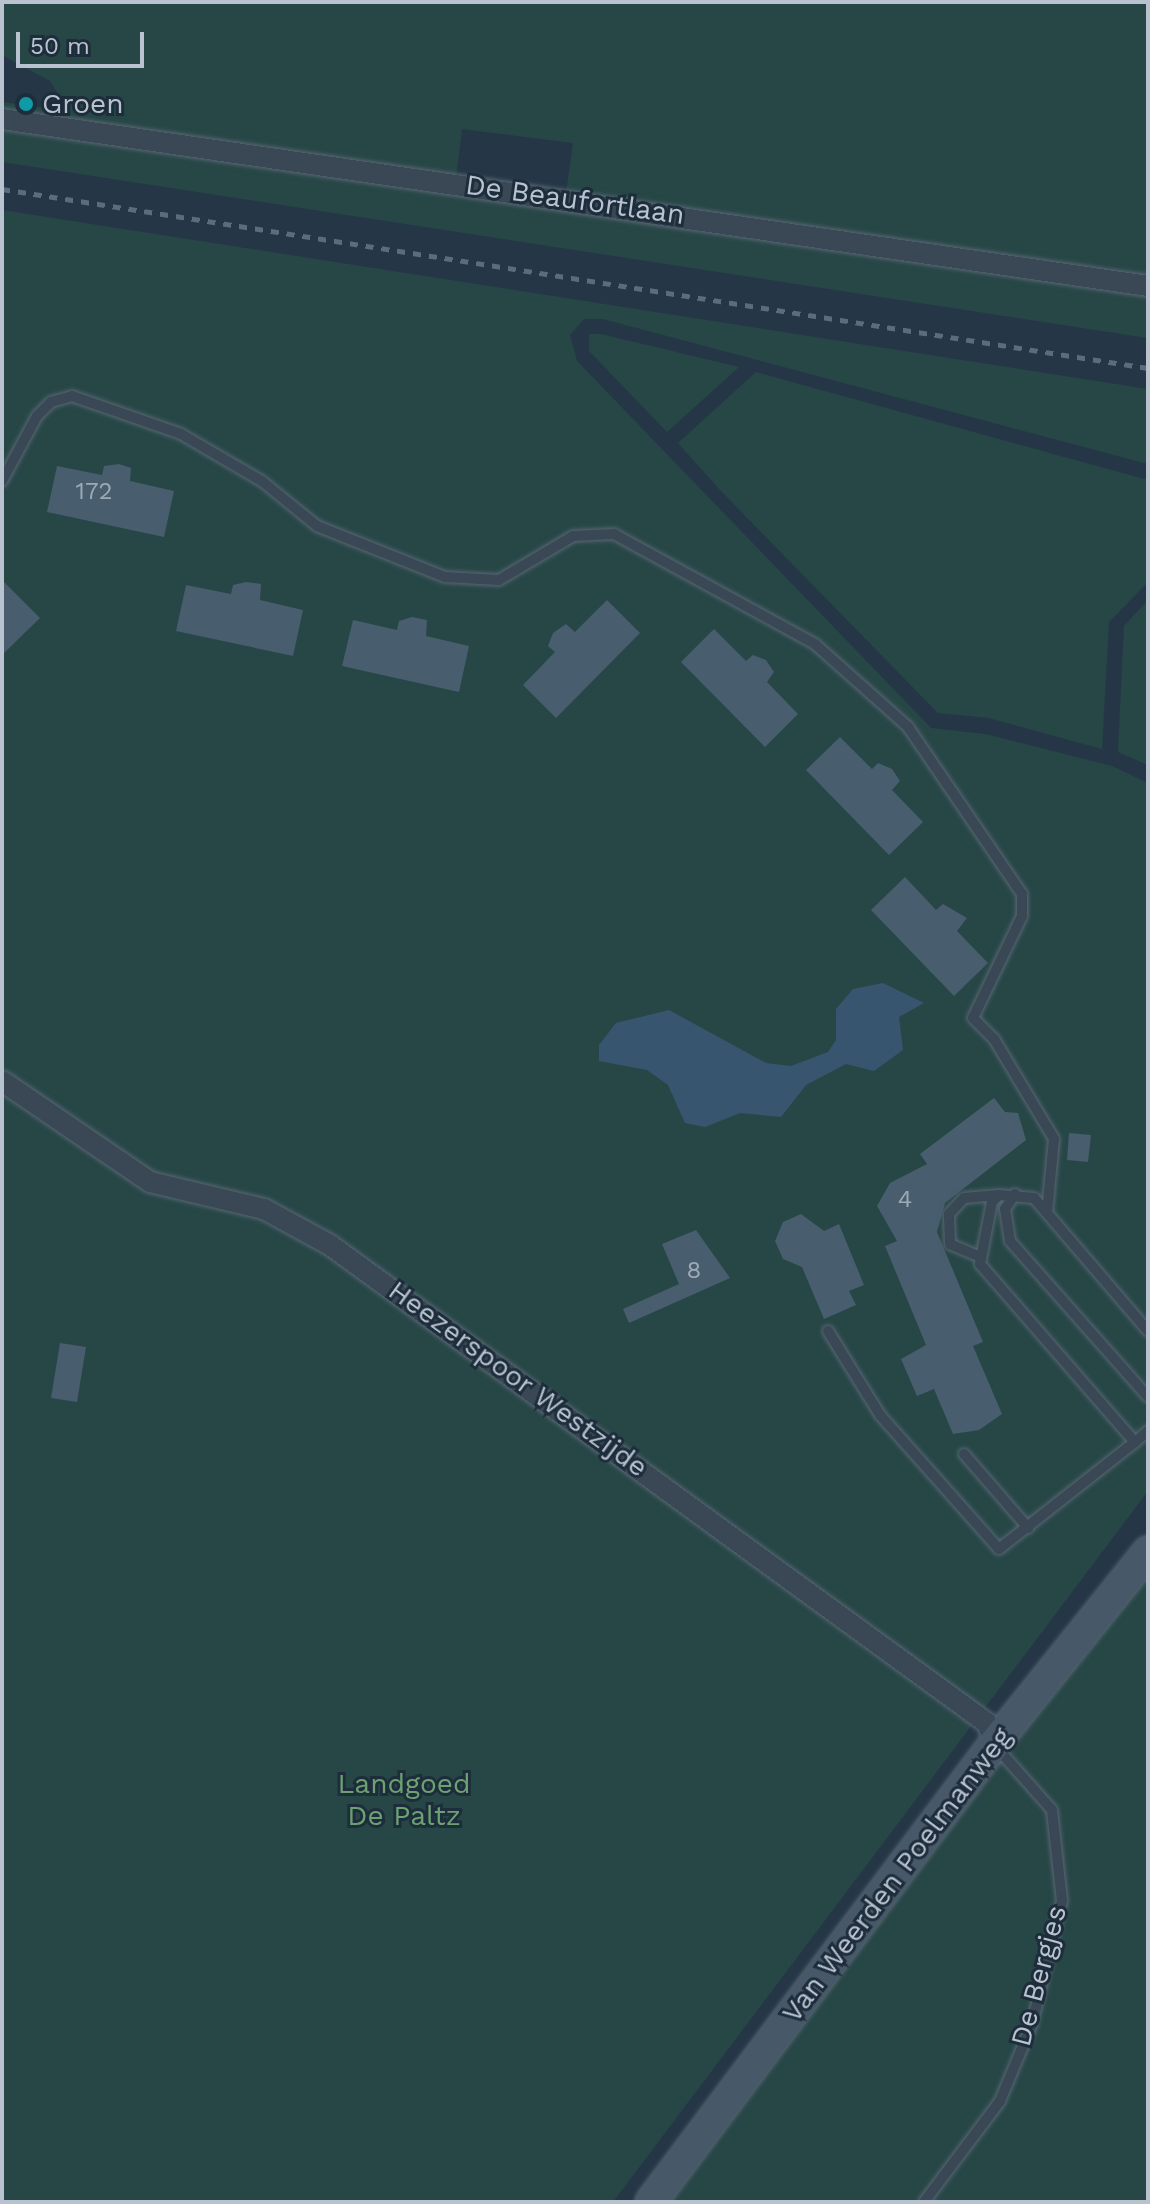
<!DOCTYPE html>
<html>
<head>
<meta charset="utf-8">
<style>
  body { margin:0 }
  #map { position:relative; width:1150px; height:2204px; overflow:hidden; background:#253746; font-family:"Work Sans",sans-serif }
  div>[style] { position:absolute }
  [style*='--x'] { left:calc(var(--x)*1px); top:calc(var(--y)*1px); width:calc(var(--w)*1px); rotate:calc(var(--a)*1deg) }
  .green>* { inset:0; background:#274747 }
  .water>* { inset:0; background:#37556f }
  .building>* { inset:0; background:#485d6d }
  .roads { filter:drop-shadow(0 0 2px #586673) drop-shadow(0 0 2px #586673) }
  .lane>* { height:10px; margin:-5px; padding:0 5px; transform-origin:5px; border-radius:5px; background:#3a4856 }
  .street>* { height:20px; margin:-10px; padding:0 10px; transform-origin:10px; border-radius:10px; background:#3a4856 }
  .secondary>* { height:30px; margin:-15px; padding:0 15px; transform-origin:15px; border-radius:15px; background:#475869 }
  .rail>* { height:5px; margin-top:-2.5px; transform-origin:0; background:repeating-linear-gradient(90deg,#5b6d7d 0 8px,transparent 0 16px) }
  .dots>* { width:22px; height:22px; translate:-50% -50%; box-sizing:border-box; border:4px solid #1e2d3b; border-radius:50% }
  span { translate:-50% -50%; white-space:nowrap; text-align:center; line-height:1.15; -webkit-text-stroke:6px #1e2d3b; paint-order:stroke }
  .number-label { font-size:24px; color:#9caab6 }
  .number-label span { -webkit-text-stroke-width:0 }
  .poi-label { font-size:28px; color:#b8c3cf }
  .left { translate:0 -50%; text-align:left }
  .street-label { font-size:28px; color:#b8c3cf }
  .park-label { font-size:28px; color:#6ca272 }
  .frame { position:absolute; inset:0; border:4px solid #b8c3cf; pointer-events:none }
  .scale { position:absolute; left:16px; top:32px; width:128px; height:36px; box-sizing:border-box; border:4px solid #b8c3cf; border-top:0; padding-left:10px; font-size:24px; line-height:28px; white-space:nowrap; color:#b8c3cf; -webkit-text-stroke:6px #1e2d3b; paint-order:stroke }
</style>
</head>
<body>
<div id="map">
  <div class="green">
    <div style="clip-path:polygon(evenodd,2px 2px,1148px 2px,1148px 338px,2px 162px,2px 102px,69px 111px,50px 81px,2px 55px,2px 2px,462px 129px,573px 143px,566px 193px,456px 178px,462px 129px)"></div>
    <div style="clip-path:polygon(2px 210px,1148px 389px,1148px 464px,603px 319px,584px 319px,570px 335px,577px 361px,931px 728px,985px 734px,1112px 766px,1148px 783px,1148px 1491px,613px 2202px,2px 2202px)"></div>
    <div style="clip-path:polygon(589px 334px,601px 334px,739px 367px,667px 432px,589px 351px)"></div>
    <div style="clip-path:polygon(756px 372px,1148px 480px,1148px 582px,1109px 622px,1102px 749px,989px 718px,938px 713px,721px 491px,678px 443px)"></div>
    <div style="clip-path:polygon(1148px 600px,1148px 765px,1118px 752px,1124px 626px)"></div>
    <div style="clip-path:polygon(1148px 1558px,1148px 2202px,659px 2202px)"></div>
  </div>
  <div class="water">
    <div style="clip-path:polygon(883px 983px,924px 1003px,899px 1017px,903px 1050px,874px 1071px,846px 1064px,806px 1085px,781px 1117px,740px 1113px,705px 1127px,685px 1123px,668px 1085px,647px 1070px,599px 1061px,599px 1045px,616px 1023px,669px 1010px,766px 1063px,791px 1066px,828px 1052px,836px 1040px,836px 1009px,853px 989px)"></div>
  </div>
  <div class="building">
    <div style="clip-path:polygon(119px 464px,131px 468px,130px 481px,174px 491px,164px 537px,47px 512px,57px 466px,102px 475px,104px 466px)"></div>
    <div style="clip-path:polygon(2px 580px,40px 618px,2px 655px)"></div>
    <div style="clip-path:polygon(246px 582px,261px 584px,260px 600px,303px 610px,293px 656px,176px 631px,186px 585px,231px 594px,233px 585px)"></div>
    <div style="clip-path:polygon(607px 600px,640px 633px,556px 718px,523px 685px,555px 652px,548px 646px,553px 633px,566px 624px,575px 632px)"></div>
    <div style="clip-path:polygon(412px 617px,427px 620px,426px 636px,469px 646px,459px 692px,342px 666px,353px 620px,397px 630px,399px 621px)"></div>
    <div style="clip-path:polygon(714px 629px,746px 661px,753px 655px,766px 660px,774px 672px,767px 682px,798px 714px,765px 747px,681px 662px)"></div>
    <div style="clip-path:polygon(840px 737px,872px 769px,878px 763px,892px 769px,900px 781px,892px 790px,923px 822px,889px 855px,806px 770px)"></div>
    <div style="clip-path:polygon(905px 877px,936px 910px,943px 904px,967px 918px,957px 931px,988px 963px,954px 996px,871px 910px)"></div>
    <div style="clip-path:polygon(994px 1098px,1005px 1112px,1018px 1113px,1026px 1140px,945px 1203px,937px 1232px,983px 1342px,973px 1346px,1002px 1414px,979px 1430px,953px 1434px,934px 1389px,917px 1396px,901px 1359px,926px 1345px,885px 1246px,897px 1241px,877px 1206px,890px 1183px,927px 1164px,920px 1154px)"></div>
    <div style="clip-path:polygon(1069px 1133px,1091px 1135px,1088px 1162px,1067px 1160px)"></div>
    <div style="clip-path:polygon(801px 1214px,824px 1231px,839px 1224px,864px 1285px,849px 1291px,856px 1305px,824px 1319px,802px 1267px,783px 1259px,775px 1241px,783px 1222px)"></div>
    <div style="clip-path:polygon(696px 1230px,730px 1278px,629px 1323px,623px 1309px,679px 1284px,662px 1244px)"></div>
    <div style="clip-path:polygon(60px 1343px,86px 1347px,77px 1402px,51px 1398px)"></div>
  </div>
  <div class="roads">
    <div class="lane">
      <div style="--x:2;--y:481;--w:74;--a:-61.7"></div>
      <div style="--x:37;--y:416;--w:20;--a:-45"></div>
      <div style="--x:51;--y:402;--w:22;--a:-16"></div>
      <div style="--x:72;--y:396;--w:115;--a:19.2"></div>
      <div style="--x:181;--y:434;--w:95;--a:30.3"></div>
      <div style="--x:263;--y:482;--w:70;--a:39.2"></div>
      <div style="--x:317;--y:526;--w:138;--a:21.7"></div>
      <div style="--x:445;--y:577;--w:54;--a:3.2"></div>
      <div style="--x:499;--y:580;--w:86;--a:-30.7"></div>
      <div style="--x:573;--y:536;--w:41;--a:-2.8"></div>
      <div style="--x:614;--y:534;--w:229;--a:28.7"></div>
      <div style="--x:815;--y:644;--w:125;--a:41.7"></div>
      <div style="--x:908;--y:727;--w:202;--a:55.7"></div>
      <div style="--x:1022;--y:894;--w:22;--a:90"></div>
      <div style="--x:1022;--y:916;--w:113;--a:115.7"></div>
      <div style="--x:973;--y:1018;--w:30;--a:45"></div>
      <div style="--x:994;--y:1039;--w:117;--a:59"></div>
      <div style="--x:1054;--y:1139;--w:74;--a:95.4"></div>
      <div style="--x:1015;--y:1194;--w:18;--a:124"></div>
      <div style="--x:1005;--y:1209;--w:32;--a:81"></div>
      <div style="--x:1010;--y:1241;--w:208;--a:48.5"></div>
      <div style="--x:978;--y:1256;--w:30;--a:-157"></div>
      <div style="--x:950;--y:1244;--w:30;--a:-92"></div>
      <div style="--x:949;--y:1214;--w:22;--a:-47"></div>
      <div style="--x:964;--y:1198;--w:35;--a:-5"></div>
      <div style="--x:828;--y:1331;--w:99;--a:58.2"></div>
      <div style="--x:880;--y:1415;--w:179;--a:48.4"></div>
      <div style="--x:999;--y:1549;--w:173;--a:-38.2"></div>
      <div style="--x:1148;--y:1331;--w:175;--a:-130.6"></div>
      <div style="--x:1034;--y:1198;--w:35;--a:-175"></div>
      <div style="--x:999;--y:1195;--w:10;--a:135"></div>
      <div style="--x:992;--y:1202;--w:63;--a:101"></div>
      <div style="--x:980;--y:1264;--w:236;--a:49"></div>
      <div style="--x:1135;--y:1442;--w:17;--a:-40"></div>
      <div style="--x:964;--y:1454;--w:98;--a:49.1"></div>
      <div style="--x:924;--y:2202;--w:126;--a:-53"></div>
      <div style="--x:1000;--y:2101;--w:83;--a:-67.4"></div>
      <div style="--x:1032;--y:2024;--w:127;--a:-76.3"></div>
      <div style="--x:1062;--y:1901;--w:92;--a:-96.3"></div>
      <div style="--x:1052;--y:1810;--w:83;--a:-131.6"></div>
    </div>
    <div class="street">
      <div style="--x:2;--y:119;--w:1158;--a:8.29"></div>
      <div style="--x:2;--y:1081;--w:179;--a:34.3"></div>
      <div style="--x:150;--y:1182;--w:117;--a:13.3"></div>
      <div style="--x:264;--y:1209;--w:75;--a:28.6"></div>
      <div style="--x:330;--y:1245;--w:812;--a:36.04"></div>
      <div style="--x:987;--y:1723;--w:22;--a:68"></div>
    </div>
    <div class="secondary">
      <div style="--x:651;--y:2202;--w:574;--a:-53.15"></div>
      <div style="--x:995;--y:1743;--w:245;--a:-51.3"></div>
    </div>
  </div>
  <div class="rail">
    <div style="--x:2;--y:189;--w:1160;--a:8.88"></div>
  </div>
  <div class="dots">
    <div style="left:26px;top:104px;background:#0f9aa8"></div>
  </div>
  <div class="number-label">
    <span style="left:94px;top:492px">172</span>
    <span style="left:905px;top:1200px">4</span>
    <span style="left:694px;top:1271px">8</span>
  </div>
  <div class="poi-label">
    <span class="left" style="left:42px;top:104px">Groen</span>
  </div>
  <div class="street-label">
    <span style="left:575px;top:200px;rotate:8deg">De Beaufortlaan</span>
    <span style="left:518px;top:1379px;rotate:36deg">Heezerspoor Westzijde</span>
    <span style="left:897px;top:1875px;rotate:-53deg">Van Weerden Poelmanweg</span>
    <span style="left:1039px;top:1976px;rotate:-75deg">De Bergjes</span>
  </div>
  <div class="park-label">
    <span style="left:404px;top:1800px">Landgoed<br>De Paltz</span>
  </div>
  <div class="frame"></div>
  <div class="scale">50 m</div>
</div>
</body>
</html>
